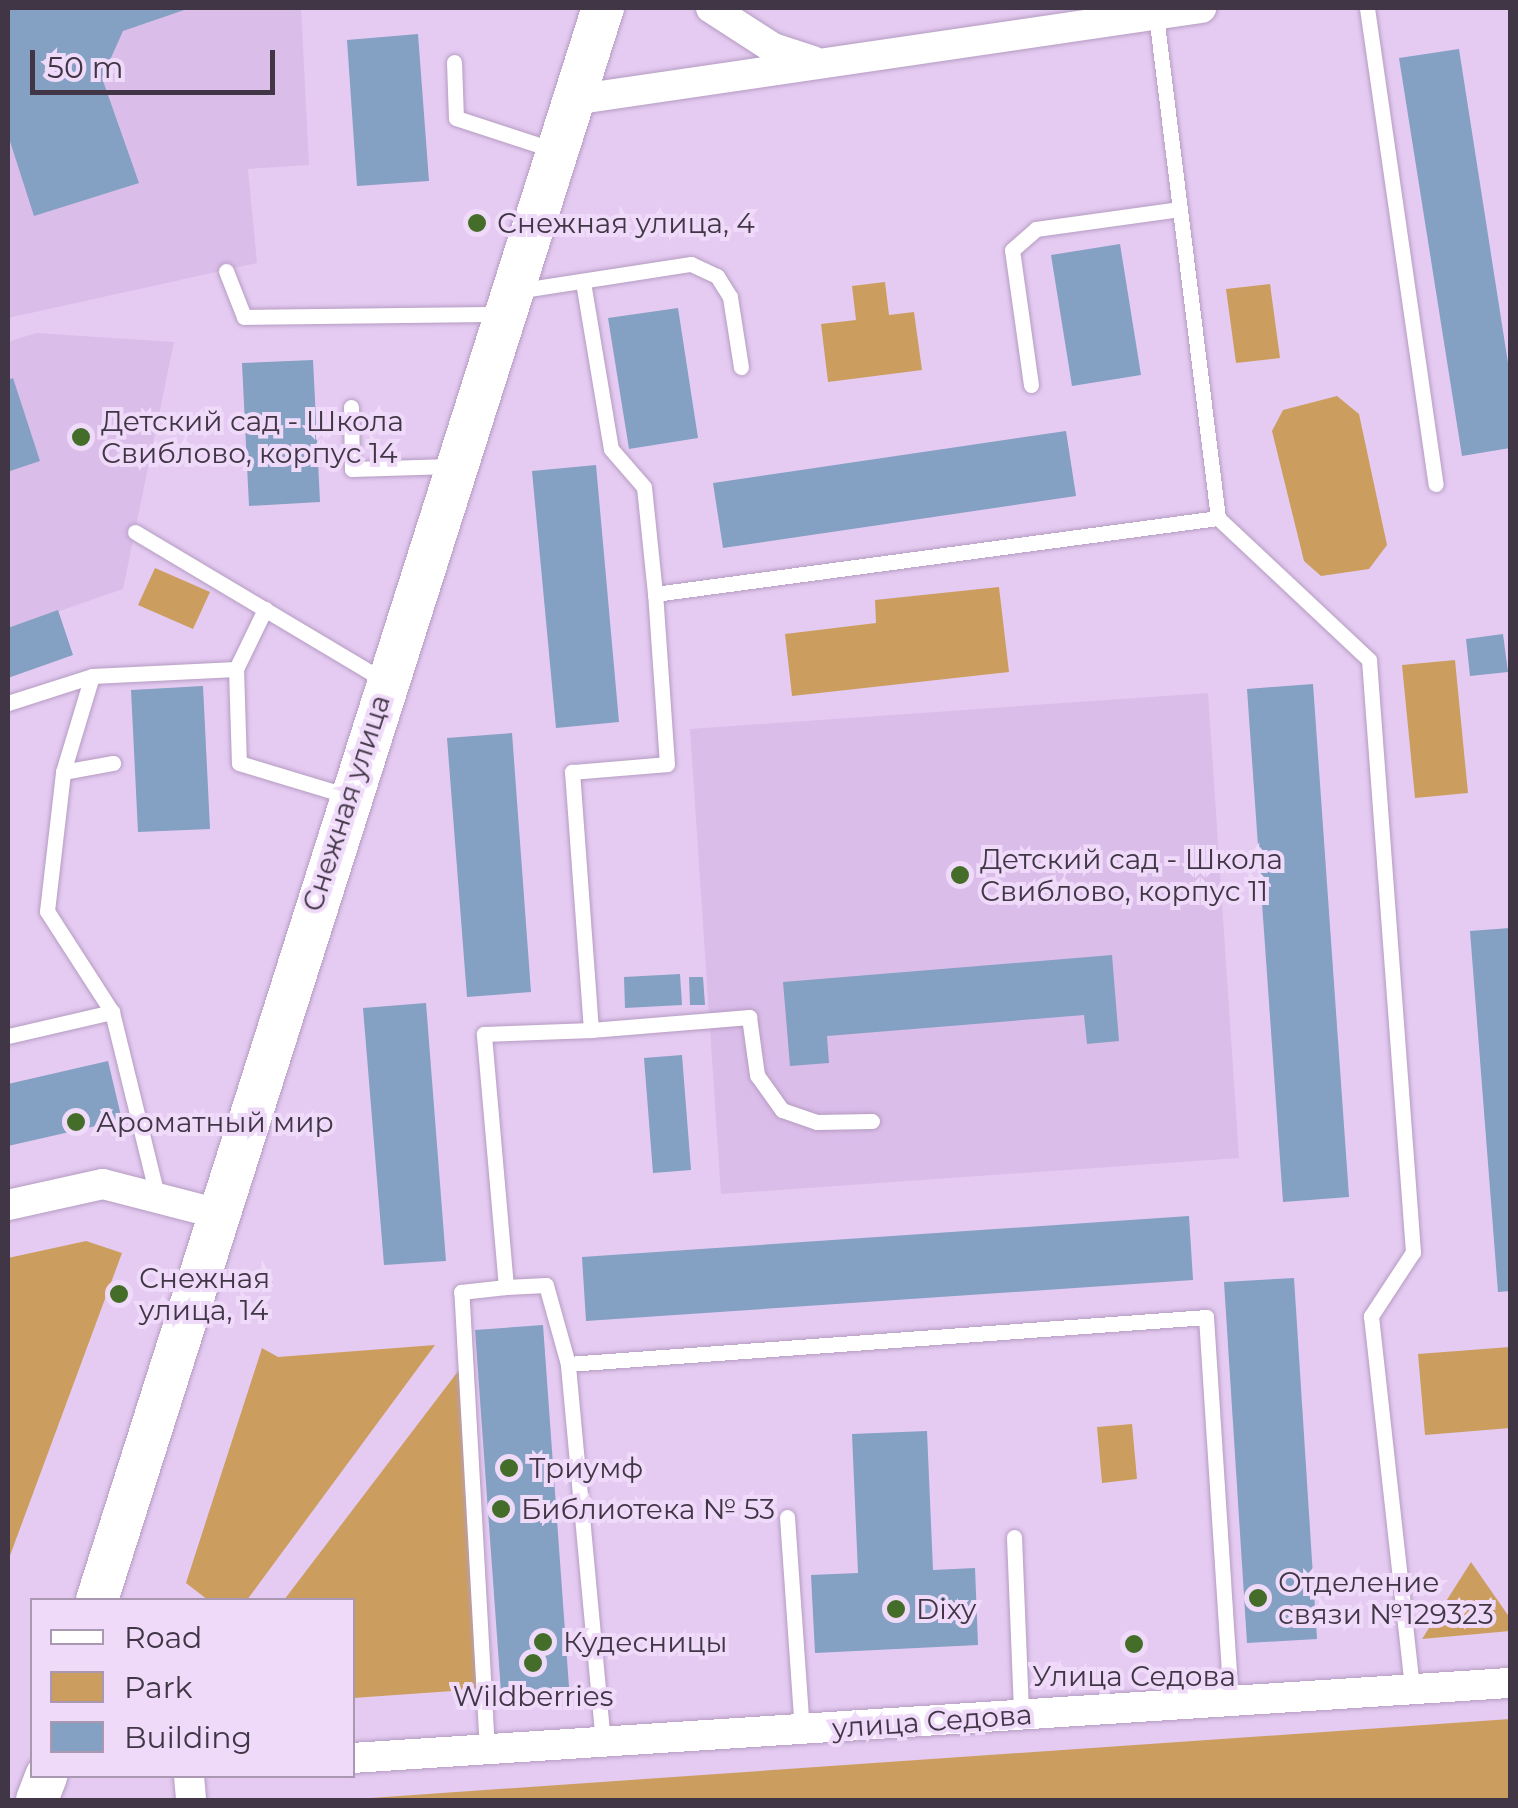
<!DOCTYPE html>
<html>
<head>
<meta charset="utf-8">
<style>
  body { margin:0 }
  #map { position:relative; width:1518px; height:1808px; overflow:hidden; background:#e5cbf2; font-family:Montserrat,sans-serif }
  div>[style] { position:absolute }
  [style*='--x'] { left:calc(var(--x)*1px); top:calc(var(--y)*1px); width:calc(var(--w)*1px); rotate:calc(var(--a)*1deg) }
  .built>* { inset:0; background:#dbbdea }
  .green>* { inset:0; background:#cb9e5f }
  .building>* { inset:0; background:#84a0c3 }
  .roads { filter:drop-shadow(0 0 2px #b59cc1) drop-shadow(0 0 2px #b59cc1) }
  .service>* { height:15px; margin:-7.5px; padding:0 7.5px; transform-origin:7.5px; border-radius:7.5px; background:#fff }
  .minor>* { height:30px; margin:-15px; padding:0 15px; transform-origin:15px; border-radius:15px; background:#fff }
  .secondary>* { height:42px; margin:-21px; padding:0 21px; transform-origin:21px; border-radius:21px; background:#fff }
  .dots>* { width:28px; height:28px; translate:-50% -50%; box-sizing:border-box; border:5px solid #f0dafa; border-radius:50% }
  span { translate:-50% -50%; white-space:nowrap; text-align:center; line-height:1.15; -webkit-text-stroke:8px #f0dafa; paint-order:stroke }
  .poi-label { font-size:28px; color:#403645 }
  .left { translate:0 -50%; text-align:left }
  .street-label { font-size:28px; color:#403645 }
  .frame { position:absolute; inset:0; border:10px solid #403645; pointer-events:none }
  .legend { position:absolute; left:30px; top:1598px; width:325px; height:180px; box-sizing:border-box; background:#f0dafa; border:2px solid #aa98b2; margin:0; padding:12px 18px; list-style:none; font-size:30px; color:#403645 }
  .legend li { display:flex; align-items:center; gap:20px; height:50px }
  .legend b { width:50px; border:2px solid #aa98b2 }
  .scale { position:absolute; left:30px; top:50px; width:245px; height:45px; box-sizing:border-box; border:5px solid #403645; border-top:0; padding-left:12px; font-size:30px; line-height:35px; white-space:nowrap; color:#403645; -webkit-text-stroke:8px #f0dafa; paint-order:stroke }
</style>
</head>
<body>
<div id="map">
  <div class="built">
    <div style="clip-path:polygon(8px 8px,301px 8px,309px 165px,248px 169px,257px 263px,8px 318px)"></div>
    <div style="clip-path:polygon(36px 333px,174px 342px,123px 589px,8px 629px,8px 342px)"></div>
    <div style="clip-path:polygon(1208px 693px,1239px 1158px,721px 1194px,690px 729px)"></div>
  </div>
  <div class="green">
    <div style="clip-path:polygon(885px 282px,889px 315px,914px 312px,922px 370px,828px 382px,821px 324px,856px 320px,852px 286px)"></div>
    <div style="clip-path:polygon(1270px 284px,1280px 358px,1236px 363px,1226px 289px)"></div>
    <div style="clip-path:polygon(1337px 396px,1359px 414px,1387px 545px,1369px 569px,1321px 576px,1304px 561px,1272px 431px,1283px 410px)"></div>
    <div style="clip-path:polygon(155px 568px,210px 592px,193px 629px,138px 605px)"></div>
    <div style="clip-path:polygon(999px 587px,1009px 672px,792px 696px,785px 634px,876px 623px,875px 600px)"></div>
    <div style="clip-path:polygon(1455px 660px,1468px 793px,1415px 798px,1402px 665px)"></div>
    <div style="clip-path:polygon(86px 1241px,122px 1253px,8px 1561px,8px 1258px)"></div>
    <div style="clip-path:polygon(435px 1345px,247px 1600px,208px 1600px,186px 1583px,262px 1348px,278px 1357px)"></div>
    <div style="clip-path:polygon(1510px 1347px,1510px 1428px,1425px 1435px,1418px 1354px)"></div>
    <div style="clip-path:polygon(459px 1370px,481px 1689px,353px 1698px,352px 1600px,284px 1600px)"></div>
    <div style="clip-path:polygon(1132px 1424px,1137px 1479px,1102px 1483px,1097px 1427px)"></div>
    <div style="clip-path:polygon(1471px 1562px,1510px 1618px,1510px 1631px,1422px 1639px)"></div>
    <div style="clip-path:polygon(1510px 1719px,1510px 1800px,342px 1800px)"></div>
  </div>
  <div class="building">
    <div style="clip-path:polygon(8px 8px,190px 8px,123px 31px,102px 78px,139px 183px,34px 216px,8px 135px)"></div>
    <div style="clip-path:polygon(418px 34px,429px 181px,357px 186px,347px 40px)"></div>
    <div style="clip-path:polygon(1459px 49px,1510px 376px,1510px 448px,1462px 456px,1399px 58px)"></div>
    <div style="clip-path:polygon(1120px 244px,1141px 375px,1072px 386px,1051px 255px)"></div>
    <div style="clip-path:polygon(678px 308px,698px 438px,629px 449px,608px 318px)"></div>
    <div style="clip-path:polygon(313px 360px,320px 502px,249px 506px,242px 363px)"></div>
    <div style="clip-path:polygon(13px 378px,40px 461px,10px 471px,8px 380px)"></div>
    <div style="clip-path:polygon(1066px 431px,1076px 496px,723px 548px,713px 483px)"></div>
    <div style="clip-path:polygon(596px 465px,619px 722px,556px 728px,532px 471px)"></div>
    <div style="clip-path:polygon(58px 610px,73px 655px,8px 678px,8px 628px)"></div>
    <div style="clip-path:polygon(1503px 634px,1508px 672px,1470px 676px,1466px 639px)"></div>
    <div style="clip-path:polygon(1313px 684px,1349px 1197px,1283px 1202px,1247px 689px)"></div>
    <div style="clip-path:polygon(203px 686px,210px 829px,138px 832px,131px 690px)"></div>
    <div style="clip-path:polygon(512px 733px,531px 992px,467px 997px,447px 738px)"></div>
    <div style="clip-path:polygon(1510px 928px,1510px 1291px,1498px 1292px,1470px 931px)"></div>
    <div style="clip-path:polygon(1112px 955px,1119px 1041px,1087px 1044px,1084px 1015px,827px 1036px,829px 1063px,790px 1066px,783px 982px)"></div>
    <div style="clip-path:polygon(680px 974px,682px 1005px,625px 1008px,624px 977px)"></div>
    <div style="clip-path:polygon(689px 977px,703px 977px,705px 1005px,690px 1005px)"></div>
    <div style="clip-path:polygon(426px 1003px,446px 1261px,384px 1265px,363px 1008px)"></div>
    <div style="clip-path:polygon(682px 1055px,691px 1170px,653px 1173px,644px 1058px)"></div>
    <div style="clip-path:polygon(108px 1061px,122px 1120px,8px 1146px,8px 1084px)"></div>
    <div style="clip-path:polygon(1189px 1216px,1193px 1280px,586px 1321px,582px 1257px)"></div>
    <div style="clip-path:polygon(1294px 1278px,1317px 1639px,1247px 1643px,1224px 1282px)"></div>
    <div style="clip-path:polygon(543px 1325px,569px 1687px,501px 1692px,475px 1330px)"></div>
    <div style="clip-path:polygon(927px 1431px,933px 1570px,975px 1568px,978px 1645px,815px 1653px,811px 1575px,858px 1573px,852px 1434px)"></div>
  </div>
  <div class="roads">
    <div class="service">
      <div style="--x:1367;--y:8;--w:481;--a:81.8"></div>
      <div style="--x:1156;--y:15;--w:507;--a:82.97"></div>
      <div style="--x:1218;--y:518;--w:207;--a:43.2"></div>
      <div style="--x:1369;--y:660;--w:594;--a:85.75"></div>
      <div style="--x:1413;--y:1252;--w:77;--a:123.3"></div>
      <div style="--x:1371;--y:1316;--w:375;--a:83.7"></div>
      <div style="--x:454;--y:62;--w:56;--a:88"></div>
      <div style="--x:456;--y:118;--w:103;--a:18.1"></div>
      <div style="--x:226;--y:271;--w:49;--a:68.6"></div>
      <div style="--x:244;--y:317;--w:257;--a:-0.7"></div>
      <div style="--x:583;--y:282;--w:169;--a:80.5"></div>
      <div style="--x:611;--y:449;--w:50;--a:49"></div>
      <div style="--x:644;--y:487;--w:108;--a:84.1"></div>
      <div style="--x:516;--y:291;--w:177;--a:-8.8"></div>
      <div style="--x:691;--y:264;--w:29;--a:25"></div>
      <div style="--x:717;--y:276;--w:25;--a:58"></div>
      <div style="--x:730;--y:297;--w:71;--a:81.1"></div>
      <div style="--x:1031;--y:385;--w:136;--a:-98"></div>
      <div style="--x:1012;--y:250;--w:32;--a:-41"></div>
      <div style="--x:1036;--y:229;--w:145;--a:-7.9"></div>
      <div style="--x:351;--y:407;--w:62;--a:89.1"></div>
      <div style="--x:352;--y:469;--w:99;--a:-1.7"></div>
      <div style="--x:135;--y:532;--w:291;--a:30.8"></div>
      <div style="--x:236;--y:669;--w:94;--a:88.2"></div>
      <div style="--x:239;--y:763;--w:114;--a:16.8"></div>
      <div style="--x:8;--y:703;--w:88;--a:-17.8"></div>
      <div style="--x:63;--y:772;--w:51;--a:-10.2"></div>
      <div style="--x:112;--y:1012;--w:120;--a:-122.8"></div>
      <div style="--x:47;--y:911;--w:140;--a:-83.4"></div>
      <div style="--x:63;--y:772;--w:100;--a:-73.2"></div>
      <div style="--x:92;--y:676;--w:144;--a:-2.8"></div>
      <div style="--x:236;--y:669;--w:67;--a:-64.2"></div>
      <div style="--x:591;--y:1030;--w:159;--a:-4.7"></div>
      <div style="--x:749;--y:1017;--w:59;--a:82.1"></div>
      <div style="--x:757;--y:1075;--w:43;--a:54.5"></div>
      <div style="--x:782;--y:1110;--w:37;--a:19"></div>
      <div style="--x:817;--y:1122;--w:55;--a:-1"></div>
      <div style="--x:8;--y:1036;--w:107;--a:-13"></div>
      <div style="--x:112;--y:1012;--w:188;--a:76.2"></div>
      <div style="--x:568;--y:1364;--w:640;--a:-4.21"></div>
      <div style="--x:1206;--y:1317;--w:385;--a:86.3"></div>
      <div style="--x:787;--y:1517;--w:214;--a:86"></div>
      <div style="--x:1014;--y:1537;--w:178;--a:87.7"></div>
      <div style="--x:603;--y:1743;--w:381;--a:-95.3"></div>
      <div style="--x:568;--y:1364;--w:82;--a:-105.6"></div>
      <div style="--x:546;--y:1285;--w:40;--a:177.1"></div>
      <div style="--x:506;--y:1287;--w:254;--a:-95"></div>
      <div style="--x:484;--y:1034;--w:107;--a:-2.1"></div>
      <div style="--x:591;--y:1030;--w:259;--a:-94.2"></div>
      <div style="--x:572;--y:772;--w:95;--a:-4.8"></div>
      <div style="--x:667;--y:764;--w:170;--a:-94"></div>
      <div style="--x:655;--y:594;--w:568;--a:-7.69"></div>
      <div style="--x:487;--y:1750;--w:459;--a:-93.2"></div>
      <div style="--x:461;--y:1292;--w:45;--a:-6.3"></div>
    </div>
    <div class="minor">
      <div style="--x:711;--y:8;--w:74;--a:32.8"></div>
      <div style="--x:773;--y:48;--w:42;--a:18"></div>
      <div style="--x:573;--y:100;--w:635;--a:-8.33"></div>
      <div style="--x:8;--y:1205;--w:97;--a:-12.5"></div>
      <div style="--x:103;--y:1184;--w:116;--a:14.5"></div>
      <div style="--x:352;--y:1758;--w:1160;--a:-3.71"></div>
      <div style="--x:189;--y:1776;--w:24;--a:85"></div>
    </div>
    <div class="secondary">
      <div style="--x:97;--y:1600;--w:1670;--a:-72.37"></div>
      <div style="--x:37;--y:1800;--w:26;--a:-69"></div>
    </div>
  </div>
  <div class="dots">
    <div style="left:477px;top:223px;background:#446d29"></div>
    <div style="left:81px;top:437px;background:#446d29"></div>
    <div style="left:960px;top:875px;background:#446d29"></div>
    <div style="left:76px;top:1122px;background:#446d29"></div>
    <div style="left:119px;top:1294px;background:#446d29"></div>
    <div style="left:509px;top:1468px;background:#446d29"></div>
    <div style="left:501px;top:1509px;background:#446d29"></div>
    <div style="left:1258px;top:1598px;background:#446d29"></div>
    <div style="left:896px;top:1609px;background:#446d29"></div>
    <div style="left:543px;top:1642px;background:#446d29"></div>
    <div style="left:1134px;top:1644px;background:#446d29"></div>
    <div style="left:533px;top:1663px;background:#446d29"></div>
  </div>
  <div class="poi-label">
    <span class="left" style="left:497px;top:223px">Снежная улица, 4</span>
    <span class="left" style="left:101px;top:437px">Детский сад - Школа<br>Свиблово, корпус 14</span>
    <span class="left" style="left:980px;top:875px">Детский сад - Школа<br>Свиблово, корпус 11</span>
    <span class="left" style="left:96px;top:1122px">Ароматный мир</span>
    <span class="left" style="left:139px;top:1294px">Снежная<br>улица, 14</span>
    <span class="left" style="left:529px;top:1468px">Триумф</span>
    <span class="left" style="left:521px;top:1509px">Библиотека № 53</span>
    <span class="left" style="left:1278px;top:1598px">Отделение<br>связи №129323</span>
    <span class="left" style="left:916px;top:1609px">Dixy</span>
    <span class="left" style="left:563px;top:1642px">Кудесницы</span>
    <span style="left:1134px;top:1676px">Улица Седова</span>
    <span style="left:533px;top:1696px">Wildberries</span>
  </div>
  <div class="street-label">
    <span style="left:346px;top:803px;rotate:-72deg">Снежная улица</span>
    <span style="left:932px;top:1721px;rotate:-4deg">улица Седова</span>
  </div>
  <div class="frame"></div>
  <ul class="legend">
  <li><b style="height:12px;background:#fff"></b>Road</li>
  <li><b style="height:28px;background:#cb9e5f"></b>Park</li>
  <li><b style="height:28px;background:#84a0c3"></b>Building</li>
  </ul>
  <div class="scale">50 m</div>
</div>
</body>
</html>
